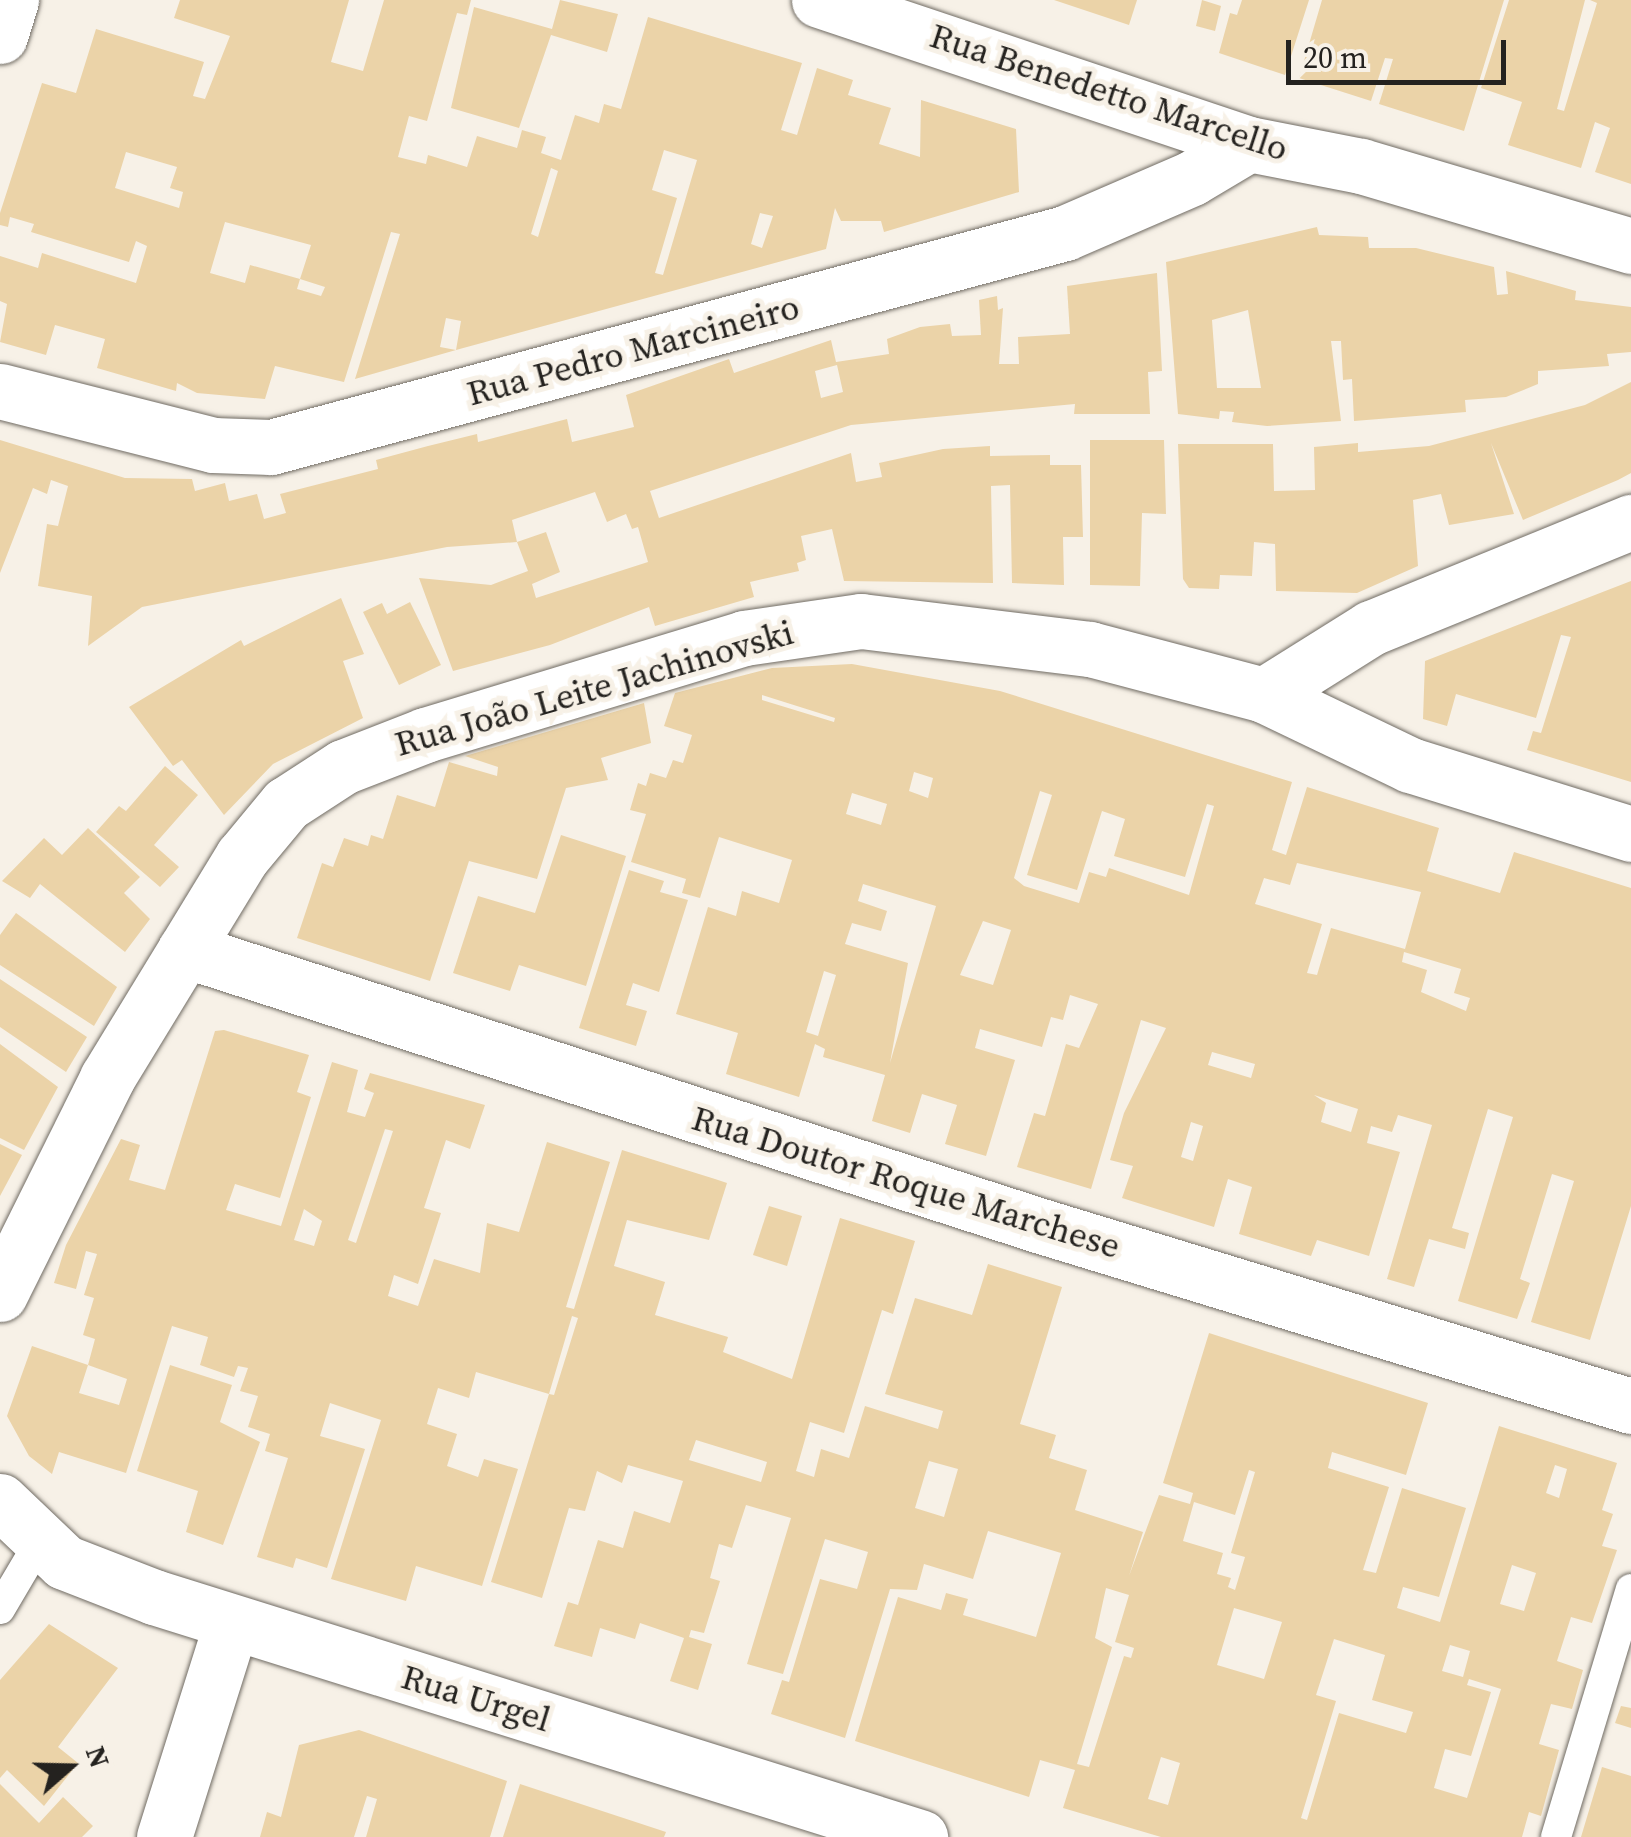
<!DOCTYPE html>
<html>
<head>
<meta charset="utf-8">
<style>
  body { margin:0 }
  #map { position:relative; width:1631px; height:1837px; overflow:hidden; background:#f7f1e7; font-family:"Source Serif 4",serif }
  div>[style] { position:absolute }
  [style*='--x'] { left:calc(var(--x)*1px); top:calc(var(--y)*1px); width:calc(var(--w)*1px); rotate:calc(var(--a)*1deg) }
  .building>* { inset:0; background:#ebd3a8 }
  .roads { filter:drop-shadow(0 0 2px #706b63) drop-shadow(0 0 2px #706b63) }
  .service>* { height:30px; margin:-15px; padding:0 15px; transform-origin:15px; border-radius:15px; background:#fff }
  .minor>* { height:55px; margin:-27.5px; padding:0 27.5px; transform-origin:27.5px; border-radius:27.5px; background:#fff }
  span { translate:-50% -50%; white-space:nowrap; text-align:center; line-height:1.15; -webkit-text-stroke:10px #f7f1e7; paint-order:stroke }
  .street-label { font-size:35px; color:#24221f }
  .north { position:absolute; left:20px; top:1717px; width:100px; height:100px; -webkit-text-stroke:8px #f7f1e7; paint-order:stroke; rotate:70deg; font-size:28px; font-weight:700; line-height:40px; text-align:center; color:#24221f }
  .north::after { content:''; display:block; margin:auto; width:35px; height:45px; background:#24221f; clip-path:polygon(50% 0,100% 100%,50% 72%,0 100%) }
  .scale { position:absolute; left:1286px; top:40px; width:220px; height:45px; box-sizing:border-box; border:5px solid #24221f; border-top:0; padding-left:12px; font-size:30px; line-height:35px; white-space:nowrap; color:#24221f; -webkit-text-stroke:8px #f7f1e7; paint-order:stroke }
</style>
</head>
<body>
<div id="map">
  <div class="building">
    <div style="clip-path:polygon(evenodd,180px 0,349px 0,331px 62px,363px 71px,384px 0,471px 0,467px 15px,457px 13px,427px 121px,409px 116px,398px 157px,426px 164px,428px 155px,467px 167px,477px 136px,517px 148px,522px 130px,546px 137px,541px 153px,561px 160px,575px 115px,599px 123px,604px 104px,621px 109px,648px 17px,802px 63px,781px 130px,797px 135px,817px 68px,853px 80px,848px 95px,891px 108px,879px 144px,920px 157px,921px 100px,1016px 129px,1019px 192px,884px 232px,881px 221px,841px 221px,835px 208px,826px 249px,456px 350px,461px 321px,446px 318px,440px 347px,456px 350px,355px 379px,400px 234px,391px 232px,344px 382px,275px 366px,265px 399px,197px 393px,177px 383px,176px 391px,97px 368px,105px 339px,55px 325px,46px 355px,0 342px,7px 304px,0 301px,0 256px,38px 268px,42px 253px,136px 283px,147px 246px,136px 241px,129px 262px,31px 232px,34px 224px,10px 217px,8px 227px,0 225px,0 213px,42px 83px,76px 93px,96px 29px,204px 62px,193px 96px,205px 99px,230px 36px,174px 18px,180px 0,664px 150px,697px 160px,663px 275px,655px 273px,677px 198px,652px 190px,664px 150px,180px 0,126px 152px,177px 167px,170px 188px,183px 192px,179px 208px,115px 188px,126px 152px,180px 0,551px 168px,558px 171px,538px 237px,531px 234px,551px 168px,180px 0,760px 213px,773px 216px,762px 248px,751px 244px,760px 213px,180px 0,225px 222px,311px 245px,300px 279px,325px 287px,321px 296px,297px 289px,300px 279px,250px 265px,245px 283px,210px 273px,225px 222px)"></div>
    <div style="clip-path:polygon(560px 0,618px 14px,607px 52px,551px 35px,519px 128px,451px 108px,474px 7px,552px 29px)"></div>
    <div style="clip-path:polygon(1054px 0,1137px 0,1129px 25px)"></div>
    <div style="clip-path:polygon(1202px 0,1221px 6px,1215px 31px,1196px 26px)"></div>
    <div style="clip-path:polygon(1242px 0,1309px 0,1285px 75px,1219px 53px,1230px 13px,1237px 15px)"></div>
    <div style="clip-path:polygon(1322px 0,1504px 0,1464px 131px,1379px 104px,1393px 59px,1385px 58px,1371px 101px,1299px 78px)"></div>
    <div style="clip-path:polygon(1509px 0,1585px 0,1557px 109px,1564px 111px,1597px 3px,1590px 0,1631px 0,1631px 184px,1595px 172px,1610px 128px,1595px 122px,1581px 168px,1508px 145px,1522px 102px,1481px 88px)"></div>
    <div style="clip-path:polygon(evenodd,1317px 227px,1319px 235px,1368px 237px,1369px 248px,1416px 248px,1494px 267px,1497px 295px,1508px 294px,1506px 271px,1576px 291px,1575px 300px,1631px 307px,1631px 352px,1607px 354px,1609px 366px,1538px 371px,1538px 384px,1506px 397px,1465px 400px,1466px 412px,1354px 421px,1352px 379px,1343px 380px,1341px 341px,1331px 341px,1341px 421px,1267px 426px,1232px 422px,1234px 412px,1220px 411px,1219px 419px,1178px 414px,1166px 262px,1317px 227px,1248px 310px,1261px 388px,1217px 388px,1212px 320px,1248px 310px)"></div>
    <div style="clip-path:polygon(evenodd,1157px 273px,1162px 371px,1148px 372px,1150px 414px,1074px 414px,1075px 404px,851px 425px,650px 491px,659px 518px,851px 453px,856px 482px,882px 477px,879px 463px,943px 449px,990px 446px,990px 456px,1050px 455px,1050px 465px,1081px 465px,1083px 537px,1063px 537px,1064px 585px,1012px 583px,1010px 485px,991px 486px,993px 583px,844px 581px,832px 529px,801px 536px,806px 560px,797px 563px,799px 571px,750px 582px,754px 597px,655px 626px,649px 607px,550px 645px,453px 671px,419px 578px,491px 585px,528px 571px,517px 542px,447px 547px,142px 607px,88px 646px,92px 596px,38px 586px,47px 524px,58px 526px,68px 486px,51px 480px,47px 494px,33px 488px,0 573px,0 440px,125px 478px,192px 479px,195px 491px,225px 483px,229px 501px,257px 494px,264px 519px,286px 513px,280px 494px,378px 469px,376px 460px,428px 446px,477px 434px,478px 442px,567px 419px,572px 442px,634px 427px,626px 395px,729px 359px,734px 373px,831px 340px,836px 362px,889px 354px,887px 339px,920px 327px,950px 324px,952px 336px,981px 335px,979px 300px,997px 296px,998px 310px,1003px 308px,999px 364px,1019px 364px,1018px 337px,1070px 334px,1067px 286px,1157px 273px,837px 365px,843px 392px,821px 398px,815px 371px,837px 365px,1157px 273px,595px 492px,607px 522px,626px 514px,632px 529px,638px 527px,648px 562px,536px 598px,532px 584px,560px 572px,546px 532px,517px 542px,512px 520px,595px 492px)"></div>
    <div style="clip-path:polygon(1631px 382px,1631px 473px,1618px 480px,1523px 520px,1491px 443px,1514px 514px,1449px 525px,1441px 494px,1413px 500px,1418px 566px,1357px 593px,1276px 591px,1275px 544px,1254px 542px,1252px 576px,1220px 575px,1219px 589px,1189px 588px,1183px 579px,1178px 444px,1273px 444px,1274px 491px,1315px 490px,1314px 447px,1358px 443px,1358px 452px,1429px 446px,1585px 405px)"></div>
    <div style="clip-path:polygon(1090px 440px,1164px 440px,1166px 514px,1142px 513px,1140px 586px,1090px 585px)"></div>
    <div style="clip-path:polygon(1631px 581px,1631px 782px,1527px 750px,1533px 731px,1541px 733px,1571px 637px,1561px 635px,1536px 718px,1456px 694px,1447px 726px,1423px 719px,1425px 661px)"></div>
    <div style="clip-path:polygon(341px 598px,364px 654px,343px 661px,363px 718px,273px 764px,224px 815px,182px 760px,173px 766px,129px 707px,241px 640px,244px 646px)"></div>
    <div style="clip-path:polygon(410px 602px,441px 665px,399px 685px,363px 612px,382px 603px,387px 614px)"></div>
    <div style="clip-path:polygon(evenodd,852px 664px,1000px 691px,1292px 782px,1272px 850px,1286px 855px,1307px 787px,1439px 828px,1427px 871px,1500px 893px,1514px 852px,1631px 888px,1631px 1206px,1590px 1340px,1531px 1322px,1574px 1181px,1552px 1174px,1520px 1279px,1530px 1283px,1517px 1319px,1458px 1301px,1513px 1117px,1488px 1109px,1452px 1228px,1469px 1233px,1465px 1249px,1429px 1239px,1414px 1287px,1387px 1279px,1432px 1125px,1398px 1115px,1392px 1132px,1371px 1126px,1367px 1143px,1400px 1152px,1369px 1256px,1317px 1240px,1311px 1256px,1239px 1234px,1252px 1187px,1228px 1179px,1214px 1227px,1122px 1198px,1133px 1166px,1110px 1160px,1124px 1113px,1166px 1028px,1141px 1020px,1091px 1189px,1017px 1167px,1034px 1113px,1045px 1116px,1066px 1044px,1079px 1048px,1098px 1004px,1070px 995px,1063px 1020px,1051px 1017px,1042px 1047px,980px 1029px,975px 1048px,1015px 1060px,986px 1156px,945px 1144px,957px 1105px,922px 1094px,910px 1133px,872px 1121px,885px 1075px,823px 1057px,825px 1049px,815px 1044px,799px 1097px,726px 1074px,738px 1033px,676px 1014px,708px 907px,736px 916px,742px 891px,779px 903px,792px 860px,719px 837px,700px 898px,682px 893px,686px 879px,631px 862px,646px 814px,630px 810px,638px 783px,646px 786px,650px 773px,666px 778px,673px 760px,683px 763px,692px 735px,664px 726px,675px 693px,772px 668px,852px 664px,762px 695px,835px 718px,834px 722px,762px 700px,762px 695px,852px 664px,914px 772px,933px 778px,928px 798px,909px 791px,914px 772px,852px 664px,1040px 791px,1052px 795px,1027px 875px,1077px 890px,1102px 811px,1125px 819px,1114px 856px,1185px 877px,1207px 804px,1214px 806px,1189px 895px,1109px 868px,1106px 877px,1089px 872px,1079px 903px,1024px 886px,1014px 878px,1040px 791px,852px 664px,852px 793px,887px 804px,881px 825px,846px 814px,852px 793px,852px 664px,1297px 863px,1421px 892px,1405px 949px,1331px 928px,1317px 975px,1307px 973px,1322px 924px,1255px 904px,1264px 878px,1290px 885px,1297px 863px,852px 664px,863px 884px,936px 906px,890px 1063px,908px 963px,845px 944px,852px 923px,881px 931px,887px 911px,858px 901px,863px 884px,852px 664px,983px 921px,1011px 930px,993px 985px,960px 975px,983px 921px,852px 664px,1404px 952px,1461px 969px,1454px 993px,1470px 998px,1466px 1011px,1421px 992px,1427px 970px,1402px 962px,1404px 952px,852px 664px,824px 971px,836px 975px,818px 1036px,806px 1032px,824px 971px,852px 664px,1212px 1052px,1255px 1064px,1251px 1078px,1208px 1065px,1212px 1052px,852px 664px,1314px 1095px,1358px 1109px,1351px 1132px,1321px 1122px,1326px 1103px,1314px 1095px,852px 664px,1191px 1122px,1203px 1126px,1193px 1161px,1181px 1157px,1191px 1122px)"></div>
    <div style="clip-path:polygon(644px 703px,651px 743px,601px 758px,608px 780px,566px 788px,537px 879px,469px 861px,430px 981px,297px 938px,322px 863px,333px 867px,344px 838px,368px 846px,371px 835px,383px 839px,397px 795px,435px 807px,449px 762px,497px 776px,498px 767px,465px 756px)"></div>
    <div style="clip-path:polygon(165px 766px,198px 795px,154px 845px,179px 867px,160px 887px,96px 832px,119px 806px,126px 811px)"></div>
    <div style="clip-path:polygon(88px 828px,140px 877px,124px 893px,150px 919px,125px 952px,40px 884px,30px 898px,2px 881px,44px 838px,62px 855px)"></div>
    <div style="clip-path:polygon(561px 835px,626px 856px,586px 986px,519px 965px,510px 991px,453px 973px,478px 896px,535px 913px)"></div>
    <div style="clip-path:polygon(629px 870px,664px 881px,660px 892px,688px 900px,659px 992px,633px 983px,626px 1005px,647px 1011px,636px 1046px,579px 1028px)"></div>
    <div style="clip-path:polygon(16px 913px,117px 987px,94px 1026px,0 965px,0 935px)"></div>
    <div style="clip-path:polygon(0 979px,87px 1037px,66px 1072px,0 1027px)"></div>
    <div style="clip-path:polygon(evenodd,224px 1030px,309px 1055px,297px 1092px,311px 1097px,280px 1198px,235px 1184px,226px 1210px,281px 1226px,332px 1062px,358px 1070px,347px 1112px,365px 1117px,374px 1093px,364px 1089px,370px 1073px,485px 1105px,470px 1149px,446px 1140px,424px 1208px,441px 1213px,418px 1284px,394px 1275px,388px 1296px,418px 1306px,434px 1259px,480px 1273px,487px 1223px,519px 1232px,547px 1142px,610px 1162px,566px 1307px,574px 1309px,622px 1150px,715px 1179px,727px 1183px,709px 1240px,627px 1220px,614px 1266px,665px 1282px,655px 1315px,728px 1337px,723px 1352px,792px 1379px,840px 1218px,915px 1241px,893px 1314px,882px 1310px,844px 1433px,810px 1422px,796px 1471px,814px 1477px,821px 1449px,849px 1458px,865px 1406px,938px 1429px,943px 1411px,885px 1394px,915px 1298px,972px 1315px,988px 1264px,1062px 1287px,1020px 1424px,1056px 1435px,1049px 1458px,1087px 1470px,1075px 1510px,1143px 1532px,1129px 1576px,1159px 1495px,1190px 1504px,1193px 1493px,1163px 1483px,1209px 1333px,1428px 1403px,1406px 1475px,1332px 1452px,1328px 1468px,1389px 1487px,1363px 1570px,1376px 1573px,1402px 1488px,1466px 1508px,1439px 1597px,1403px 1587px,1397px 1608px,1440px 1622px,1499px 1426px,1617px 1463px,1602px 1510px,1613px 1514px,1602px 1546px,1617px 1550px,1592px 1623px,1571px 1617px,1557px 1661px,1583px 1670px,1572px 1709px,1551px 1704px,1539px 1744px,1559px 1750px,1541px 1816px,1529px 1812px,1522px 1837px,1161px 1837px,1063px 1808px,1075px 1770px,1040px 1760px,1029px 1797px,855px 1741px,898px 1597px,941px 1610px,946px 1593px,968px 1599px,963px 1615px,1036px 1637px,1061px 1553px,988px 1531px,973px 1579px,924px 1564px,917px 1590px,890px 1589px,845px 1738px,771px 1714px,782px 1680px,789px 1682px,820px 1579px,857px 1589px,868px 1552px,825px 1539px,783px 1674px,747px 1664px,791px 1518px,746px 1505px,732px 1548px,719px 1544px,710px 1578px,720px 1581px,704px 1633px,691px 1630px,689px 1637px,712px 1644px,698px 1690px,670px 1681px,684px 1638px,640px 1623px,635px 1639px,600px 1628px,592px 1657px,554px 1646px,568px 1602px,578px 1605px,598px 1540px,623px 1548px,634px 1511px,670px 1523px,683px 1481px,628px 1465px,622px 1483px,597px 1471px,585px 1511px,569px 1508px,542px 1598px,491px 1582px,549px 1394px,476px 1372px,469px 1398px,438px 1388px,427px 1424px,457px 1434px,447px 1466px,478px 1477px,484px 1459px,518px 1469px,482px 1586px,416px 1566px,406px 1601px,331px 1579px,381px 1420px,330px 1403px,320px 1436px,365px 1449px,327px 1568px,296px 1558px,293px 1568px,257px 1557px,288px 1458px,265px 1451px,270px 1434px,248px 1427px,258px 1396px,240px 1391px,248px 1368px,238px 1366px,234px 1377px,200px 1365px,208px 1337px,172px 1326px,126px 1473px,59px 1452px,52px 1474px,29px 1456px,7px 1416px,32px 1346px,88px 1365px,79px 1393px,119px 1405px,127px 1379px,88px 1365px,95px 1339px,83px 1335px,94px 1298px,84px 1295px,97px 1254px,86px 1251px,76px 1289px,54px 1283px,66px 1245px,121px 1139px,140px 1145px,129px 1180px,165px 1190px,215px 1031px,224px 1030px,385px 1129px,393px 1131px,356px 1243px,348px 1240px,385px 1129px,224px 1030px,304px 1209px,322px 1221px,314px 1246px,294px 1240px,304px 1209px,224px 1030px,572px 1316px,578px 1318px,554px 1395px,549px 1394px,572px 1316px,224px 1030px,696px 1440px,767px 1462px,761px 1482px,689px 1460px,696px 1440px,224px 1030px,929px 1461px,958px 1469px,944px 1517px,915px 1508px,929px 1461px,224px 1030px,1555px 1465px,1567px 1469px,1559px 1498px,1546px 1493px,1555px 1465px,224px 1030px,1249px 1470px,1255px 1472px,1231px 1553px,1245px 1557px,1235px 1590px,1228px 1587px,1231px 1578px,1217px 1574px,1223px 1553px,1183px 1541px,1194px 1502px,1235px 1515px,1249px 1470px,224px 1030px,1512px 1565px,1536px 1573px,1524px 1611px,1500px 1604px,1512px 1565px,224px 1030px,1106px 1588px,1129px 1595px,1115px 1642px,1134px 1648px,1131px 1658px,1124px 1656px,1089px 1767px,1077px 1764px,1112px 1647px,1095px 1638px,1106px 1588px,224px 1030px,1234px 1608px,1282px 1622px,1264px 1679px,1217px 1665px,1234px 1608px,224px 1030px,1334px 1639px,1385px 1655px,1372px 1700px,1413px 1712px,1406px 1733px,1339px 1713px,1307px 1820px,1301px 1818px,1336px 1701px,1316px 1695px,1334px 1639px,224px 1030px,1450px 1645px,1470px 1651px,1463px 1677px,1442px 1671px,1450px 1645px,224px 1030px,1469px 1679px,1501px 1689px,1467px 1798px,1434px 1788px,1445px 1749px,1471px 1756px,1491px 1692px,1467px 1685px,1469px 1679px,224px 1030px,1161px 1757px,1180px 1763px,1168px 1805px,1148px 1799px,1161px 1757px)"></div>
    <div style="clip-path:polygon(0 1044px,58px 1087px,24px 1150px,0 1138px)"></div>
    <div style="clip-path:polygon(0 1144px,22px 1155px,0 1196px)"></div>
    <div style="clip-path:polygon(769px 1206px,802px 1216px,787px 1266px,753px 1255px)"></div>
    <div style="clip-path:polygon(170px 1365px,232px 1385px,220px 1422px,260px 1442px,223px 1545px,186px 1532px,198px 1491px,137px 1471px)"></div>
    <div style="clip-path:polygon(49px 1624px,118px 1668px,58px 1747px,78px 1763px,44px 1806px,7px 1770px,0 1778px,0 1680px)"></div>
    <div style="clip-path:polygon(1621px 1706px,1631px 1708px,1631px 1728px,1615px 1723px)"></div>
    <div style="clip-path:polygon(359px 1730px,507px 1781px,490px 1837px,366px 1837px,377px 1799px,367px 1796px,354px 1837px,260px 1837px,267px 1812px,281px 1817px,299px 1745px)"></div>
    <div style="clip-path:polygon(1602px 1767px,1631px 1776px,1631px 1837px,1581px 1837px)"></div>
    <div style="clip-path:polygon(0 1784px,39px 1823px,63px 1797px,93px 1826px,82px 1837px,0 1837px)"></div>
    <div style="clip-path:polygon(520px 1784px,666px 1832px,664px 1837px,503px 1837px)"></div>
  </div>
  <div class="roads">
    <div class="service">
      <div style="--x:0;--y:1609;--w:77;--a:-59.4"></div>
      <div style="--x:1556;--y:1837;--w:259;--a:-73.2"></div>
    </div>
    <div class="minor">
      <div style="--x:819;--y:0;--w:453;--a:18.5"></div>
      <div style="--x:1249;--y:144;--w:114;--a:11.1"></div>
      <div style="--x:1361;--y:166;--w:282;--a:16.5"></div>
      <div style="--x:0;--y:36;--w:38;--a:-73"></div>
      <div style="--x:0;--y:391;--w:220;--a:14.2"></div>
      <div style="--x:213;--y:445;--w:58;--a:2"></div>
      <div style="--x:271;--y:447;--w:822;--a:-15.08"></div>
      <div style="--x:1065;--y:233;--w:138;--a:-23.4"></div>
      <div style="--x:1192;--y:178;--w:66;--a:-30.8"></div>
      <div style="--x:1264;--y:695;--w:126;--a:-32.1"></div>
      <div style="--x:1371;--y:628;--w:281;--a:-22.2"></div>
      <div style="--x:185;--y:950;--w:899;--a:17.87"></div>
      <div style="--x:1041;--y:1226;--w:617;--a:16.97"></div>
      <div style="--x:0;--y:1294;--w:241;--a:-63.6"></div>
      <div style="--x:107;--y:1078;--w:259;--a:-58.6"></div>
      <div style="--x:242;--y:857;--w:69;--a:-50.3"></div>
      <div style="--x:286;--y:804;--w:68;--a:-33"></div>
      <div style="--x:343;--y:767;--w:88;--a:-21.3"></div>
      <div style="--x:425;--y:735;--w:333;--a:-16.9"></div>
      <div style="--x:744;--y:638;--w:118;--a:-8.3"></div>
      <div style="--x:861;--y:621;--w:231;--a:7"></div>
      <div style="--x:1090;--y:649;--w:180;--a:14.8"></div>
      <div style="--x:1264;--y:695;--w:162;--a:25.6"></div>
      <div style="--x:1410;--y:765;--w:232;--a:17.3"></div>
      <div style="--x:0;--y:1501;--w:88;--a:43.6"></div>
      <div style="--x:64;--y:1562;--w:97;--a:21.3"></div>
      <div style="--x:154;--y:1597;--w:803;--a:17.4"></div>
      <div style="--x:164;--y:1837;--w:223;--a:-72.5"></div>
    </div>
  </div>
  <div class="street-label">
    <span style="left:1109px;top:92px;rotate:18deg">Rua Benedetto Marcello</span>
    <span style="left:633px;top:350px;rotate:-15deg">Rua Pedro Marcineiro</span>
    <span style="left:594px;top:688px;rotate:-16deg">Rua João Leite Jachinovski</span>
    <span style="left:906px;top:1182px;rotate:17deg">Rua Doutor Roque Marchese</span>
    <span style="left:476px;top:1698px;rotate:17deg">Rua Urgel</span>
  </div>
  <div class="north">N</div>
  <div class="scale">20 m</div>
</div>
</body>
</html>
